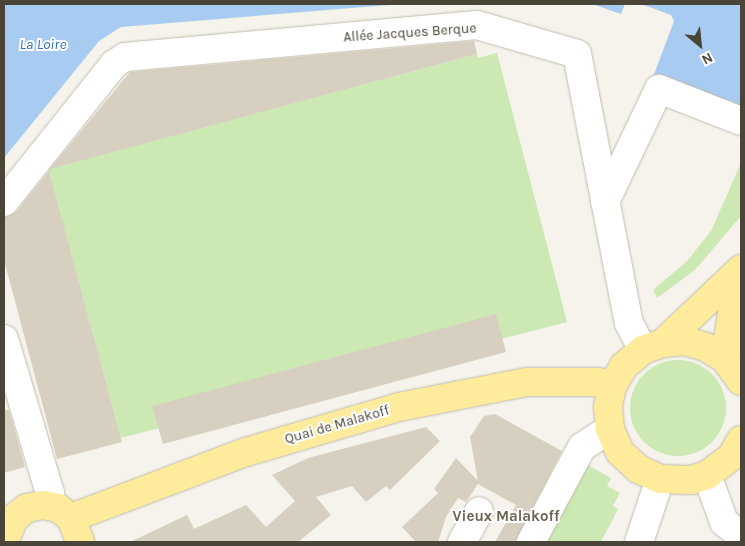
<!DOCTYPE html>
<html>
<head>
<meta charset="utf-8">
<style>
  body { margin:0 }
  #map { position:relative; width:745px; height:546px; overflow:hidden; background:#f5f3eb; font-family:Karla,sans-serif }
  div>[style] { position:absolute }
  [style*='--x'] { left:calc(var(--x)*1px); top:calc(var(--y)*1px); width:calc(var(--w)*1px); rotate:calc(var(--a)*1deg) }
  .green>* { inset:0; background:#cce9b4 }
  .round { border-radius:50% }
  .water>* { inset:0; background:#a8ccf1 }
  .building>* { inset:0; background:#d7d0c0 }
  .roads { filter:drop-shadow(0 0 1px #c1bcad) drop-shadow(0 0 1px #c1bcad) }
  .minor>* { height:28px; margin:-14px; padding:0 14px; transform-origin:14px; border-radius:14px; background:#fff }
  .major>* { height:28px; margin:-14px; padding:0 14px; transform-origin:14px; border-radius:14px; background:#feeb9b }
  span { translate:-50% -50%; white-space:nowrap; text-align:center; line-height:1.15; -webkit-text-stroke:4px #fff; paint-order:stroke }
  .street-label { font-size:14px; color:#4a4538 }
  .water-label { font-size:15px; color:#3071b8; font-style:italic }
  .neighbourhood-label { font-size:15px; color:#6d6450; font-weight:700 }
  .frame { position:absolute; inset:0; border:5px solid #4a4538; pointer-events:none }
  .north { position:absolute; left:675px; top:20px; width:50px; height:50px; -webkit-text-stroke:4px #fff; paint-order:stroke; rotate:152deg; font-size:14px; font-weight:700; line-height:20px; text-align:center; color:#4a4538 }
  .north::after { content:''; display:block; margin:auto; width:18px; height:22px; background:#4a4538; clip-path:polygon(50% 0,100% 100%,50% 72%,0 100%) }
</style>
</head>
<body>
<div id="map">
  <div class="green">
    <div style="clip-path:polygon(497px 53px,567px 322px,121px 438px,48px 169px,477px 54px,478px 58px)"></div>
    <div style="clip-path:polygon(741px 163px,740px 217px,695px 270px,657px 298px,653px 290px,687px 261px,711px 231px)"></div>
    <div class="round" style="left:630px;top:360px;width:96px;height:96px"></div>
    <div style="clip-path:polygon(584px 463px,611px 478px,607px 486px,620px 493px,613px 506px,618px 509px,601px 542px,541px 542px)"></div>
  </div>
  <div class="water">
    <div style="clip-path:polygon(4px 4px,401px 4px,121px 27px,99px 41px,4px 158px)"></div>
    <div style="clip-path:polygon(592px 4px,625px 4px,621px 14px)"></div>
    <div style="clip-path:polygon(641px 4px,741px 4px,741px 111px,653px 77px,674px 21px,671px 15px)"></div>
  </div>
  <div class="building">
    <div style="clip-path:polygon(474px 41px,477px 54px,50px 169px,130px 72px)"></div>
    <div style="clip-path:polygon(49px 171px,122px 442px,57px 459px,4px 260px,4px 217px,16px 212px)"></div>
    <div style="clip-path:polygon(496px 314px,506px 352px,163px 444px,152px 406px)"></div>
    <div style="clip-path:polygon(4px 410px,9px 410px,25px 467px,4px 473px)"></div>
    <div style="clip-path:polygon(495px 414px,562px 451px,515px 542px,495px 542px,516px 505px,478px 484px,466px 502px,458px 498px,446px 517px,438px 542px,416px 542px,402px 527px,438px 493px,434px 489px,456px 458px,478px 481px,470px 437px,484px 416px)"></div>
    <div style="clip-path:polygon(426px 427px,440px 441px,390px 490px,386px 486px,366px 502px,352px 486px,316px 497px,331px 515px,298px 542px,130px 542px,187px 515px,194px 529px,246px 505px,266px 527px,295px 501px,272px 475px,308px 458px)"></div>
  </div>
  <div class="roads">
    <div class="minor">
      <div style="--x:4;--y:202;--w:176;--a:-51.4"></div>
      <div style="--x:114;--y:64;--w:13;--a:-32"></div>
      <div style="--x:125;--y:57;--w:353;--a:-5.2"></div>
      <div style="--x:477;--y:25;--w:104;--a:16.2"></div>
      <div style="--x:577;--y:54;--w:274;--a:79.1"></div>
      <div style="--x:629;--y:323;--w:30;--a:63"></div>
      <div style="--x:605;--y:202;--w:125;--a:-64.5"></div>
      <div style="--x:659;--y:89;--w:88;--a:21.3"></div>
      <div style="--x:4;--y:339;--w:161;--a:73.4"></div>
      <div style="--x:50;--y:493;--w:13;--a:86"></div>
      <div style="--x:707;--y:475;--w:50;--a:70.1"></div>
      <div style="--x:724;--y:522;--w:22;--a:39"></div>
      <div style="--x:462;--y:542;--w:35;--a:-61"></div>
      <div style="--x:531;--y:542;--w:108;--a:-61.8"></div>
      <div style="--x:582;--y:447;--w:33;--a:-33"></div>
      <div style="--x:639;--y:542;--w:66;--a:-71.6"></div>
    </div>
    <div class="major">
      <div style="--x:663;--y:343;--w:108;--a:-43.5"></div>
      <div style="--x:725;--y:359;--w:53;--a:-81.3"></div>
      <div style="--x:733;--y:307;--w:32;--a:-76"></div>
      <div style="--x:741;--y:381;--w:27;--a:-126"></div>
      <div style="--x:725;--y:359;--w:22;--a:-148"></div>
      <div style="--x:706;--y:347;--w:22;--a:-164"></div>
      <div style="--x:685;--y:341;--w:22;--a:175"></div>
      <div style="--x:663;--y:343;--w:21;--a:161"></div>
      <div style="--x:643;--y:350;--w:25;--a:140"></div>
      <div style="--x:624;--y:366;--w:23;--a:121"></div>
      <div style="--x:612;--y:386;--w:21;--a:101"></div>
      <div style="--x:608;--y:407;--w:22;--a:85"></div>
      <div style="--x:610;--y:429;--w:25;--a:67"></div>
      <div style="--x:620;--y:452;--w:25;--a:43"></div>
      <div style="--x:638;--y:469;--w:24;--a:24"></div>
      <div style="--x:660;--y:479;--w:31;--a:2"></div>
      <div style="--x:691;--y:480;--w:17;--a:-17"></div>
      <div style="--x:707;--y:475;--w:31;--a:-37"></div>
      <div style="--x:732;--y:456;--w:18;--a:-61"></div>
      <div style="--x:71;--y:518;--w:187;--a:-20.7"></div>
      <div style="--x:246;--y:452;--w:159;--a:-16.4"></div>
      <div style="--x:399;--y:407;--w:130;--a:-11.1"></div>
      <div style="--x:527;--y:382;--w:71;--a:0"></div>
      <div style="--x:598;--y:382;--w:15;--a:16"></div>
      <div style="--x:4;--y:542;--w:26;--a:-67"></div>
      <div style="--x:14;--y:518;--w:16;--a:-38"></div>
      <div style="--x:27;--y:508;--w:16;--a:-11"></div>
      <div style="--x:43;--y:505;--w:15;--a:11"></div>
      <div style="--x:58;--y:508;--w:16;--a:38"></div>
      <div style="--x:71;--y:518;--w:26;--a:69"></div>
    </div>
  </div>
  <div class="street-label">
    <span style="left:410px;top:33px;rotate:-4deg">Allée Jacques Berque</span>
    <span style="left:337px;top:425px;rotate:-16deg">Quai de Malakoff</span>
  </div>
  <div class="water-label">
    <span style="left:43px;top:45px">La Loire</span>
  </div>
  <div class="neighbourhood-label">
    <span style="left:506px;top:517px">Vieux Malakoff</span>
  </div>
  <div class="frame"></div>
  <div class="north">N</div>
</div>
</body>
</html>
